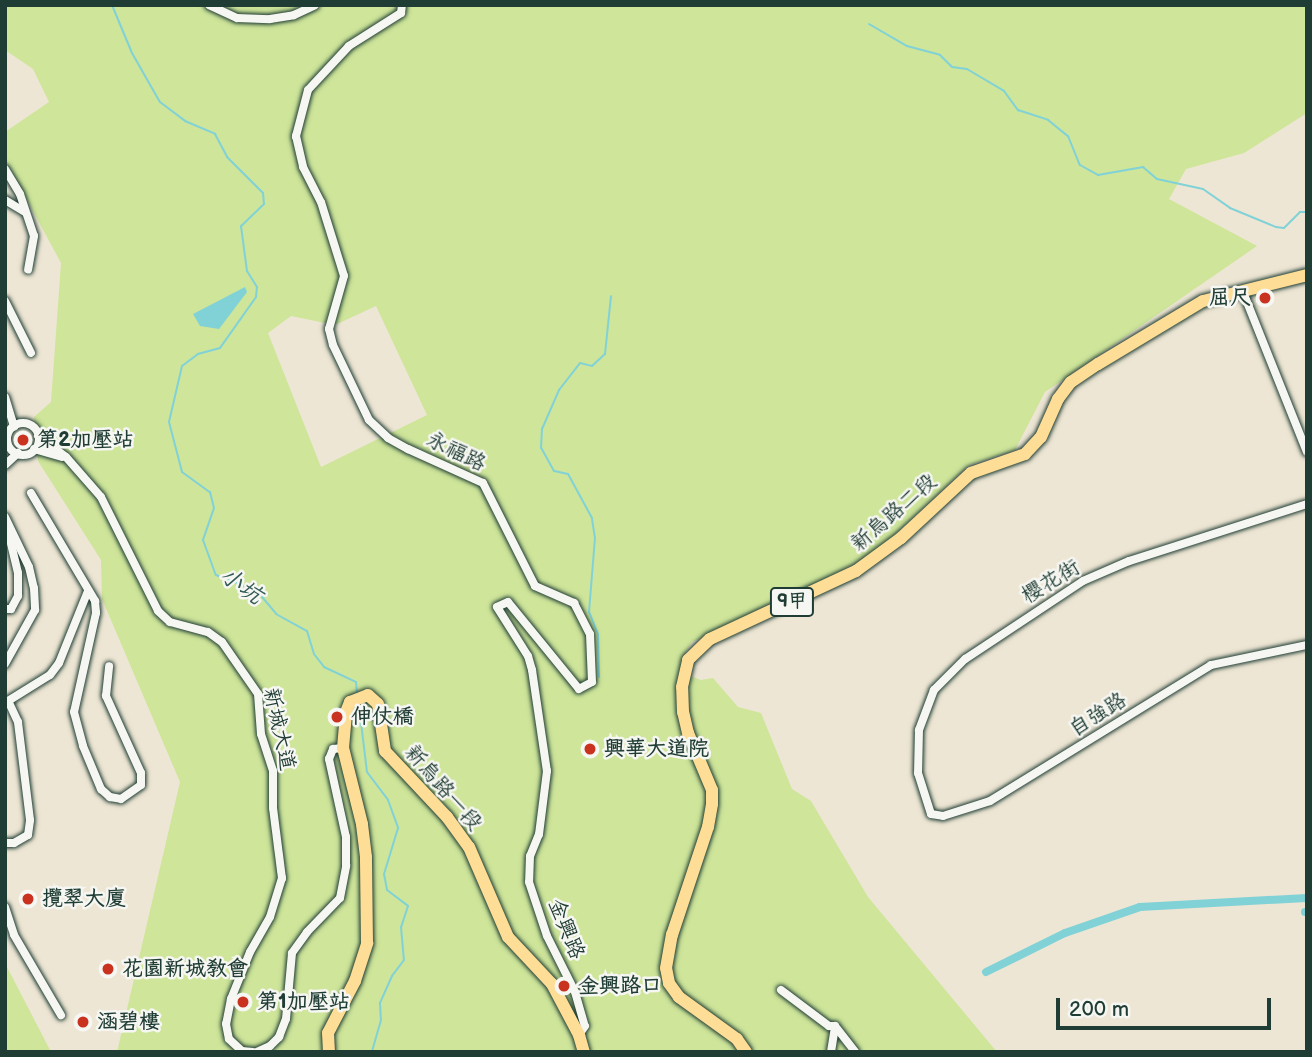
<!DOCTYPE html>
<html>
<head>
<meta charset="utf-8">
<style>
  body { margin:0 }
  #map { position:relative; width:1312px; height:1057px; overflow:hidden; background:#eee6d4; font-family:"Balsamiq Sans","LXGW WenKai TC",sans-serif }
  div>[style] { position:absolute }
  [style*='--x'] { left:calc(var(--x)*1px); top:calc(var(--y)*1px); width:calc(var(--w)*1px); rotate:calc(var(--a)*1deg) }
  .green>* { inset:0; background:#cee59a }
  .water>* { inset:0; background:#81d2d7 }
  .stream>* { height:2px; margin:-1px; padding:0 1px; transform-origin:1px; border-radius:1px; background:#81d2d7 }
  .canal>* { height:8px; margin:-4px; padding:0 4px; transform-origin:4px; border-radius:4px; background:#81d2d7 }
  .roads { filter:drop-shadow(0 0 2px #1f3d34) drop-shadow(0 0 2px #1f3d34) }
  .street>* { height:8px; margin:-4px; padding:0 4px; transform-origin:4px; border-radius:4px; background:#f6f6f2 }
  .street>.ring { margin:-4px; padding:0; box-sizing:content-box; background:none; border:8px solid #f6f6f2; border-radius:50% }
  .primary>* { height:12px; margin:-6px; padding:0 6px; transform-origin:6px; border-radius:6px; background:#fedd96 }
  .dots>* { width:19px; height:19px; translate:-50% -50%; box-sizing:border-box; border:4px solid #f6f6f2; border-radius:50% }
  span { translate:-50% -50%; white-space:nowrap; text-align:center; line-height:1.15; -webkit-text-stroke:5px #f6f6f2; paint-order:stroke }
  .shield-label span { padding:2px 5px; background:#f6f6f2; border:2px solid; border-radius:5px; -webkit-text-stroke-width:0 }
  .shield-label { font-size:19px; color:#1f3d34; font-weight:700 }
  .poi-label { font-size:21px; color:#1f3d34; font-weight:700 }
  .right { translate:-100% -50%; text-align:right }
  .left { translate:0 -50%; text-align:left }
  .street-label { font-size:21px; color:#1f3d34 }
  .water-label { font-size:23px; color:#335b55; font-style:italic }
  .frame { position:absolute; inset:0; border:7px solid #1f3d34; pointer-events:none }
  .scale { position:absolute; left:1056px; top:998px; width:215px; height:32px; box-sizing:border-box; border:4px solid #1f3d34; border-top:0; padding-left:9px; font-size:21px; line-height:24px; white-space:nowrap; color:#1f3d34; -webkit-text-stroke:5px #f6f6f2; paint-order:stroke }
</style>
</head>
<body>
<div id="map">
  <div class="green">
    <div style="clip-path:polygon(evenodd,5px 5px,1307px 5px,1307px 113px,1244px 153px,1186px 169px,1169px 199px,1257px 246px,1045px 392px,1015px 450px,969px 465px,889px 540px,856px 563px,751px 618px,692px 642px,682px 658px,682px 673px,701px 680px,713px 678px,738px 707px,761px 713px,792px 789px,811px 801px,868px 897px,997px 1052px,117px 1052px,180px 782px,102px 599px,101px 560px,38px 461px,34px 417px,51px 402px,61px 263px,5px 159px,5px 132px,49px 102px,33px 69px,5px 50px,5px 5px,376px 306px,427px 415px,321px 467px,268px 333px,291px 316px,335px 325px,376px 306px)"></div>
    <div style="clip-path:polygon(5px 963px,51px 1052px,5px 1052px)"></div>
  </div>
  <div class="water">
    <div style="clip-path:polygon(245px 287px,247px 292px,219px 329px,200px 326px,193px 314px)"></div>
  </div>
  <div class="stream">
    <div style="--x:112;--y:5;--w:52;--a:67.4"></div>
    <div style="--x:132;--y:53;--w:56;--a:60.3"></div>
    <div style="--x:160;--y:102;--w:31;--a:37"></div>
    <div style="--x:185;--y:121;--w:33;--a:23"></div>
    <div style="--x:215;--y:134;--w:26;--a:62"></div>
    <div style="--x:227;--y:157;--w:51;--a:45"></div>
    <div style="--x:263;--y:193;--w:11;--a:85"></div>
    <div style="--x:264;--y:204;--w:32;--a:136"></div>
    <div style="--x:241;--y:226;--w:45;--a:82.4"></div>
    <div style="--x:247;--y:271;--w:19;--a:58"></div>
    <div style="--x:257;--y:287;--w:10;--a:96"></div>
    <div style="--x:256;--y:297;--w:62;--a:125.2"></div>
    <div style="--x:220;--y:348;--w:23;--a:165"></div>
    <div style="--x:198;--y:354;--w:20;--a:143"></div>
    <div style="--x:182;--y:366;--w:57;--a:103.1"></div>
    <div style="--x:169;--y:422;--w:52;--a:75.4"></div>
    <div style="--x:182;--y:472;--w:34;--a:36"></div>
    <div style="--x:210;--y:492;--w:16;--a:76"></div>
    <div style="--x:214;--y:508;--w:34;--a:109"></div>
    <div style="--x:203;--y:540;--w:37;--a:70"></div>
    <div style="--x:216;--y:575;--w:44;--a:21.3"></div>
    <div style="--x:257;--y:591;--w:30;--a:50"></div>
    <div style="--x:276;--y:614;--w:35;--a:29"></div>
    <div style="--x:307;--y:631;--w:24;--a:73"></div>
    <div style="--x:314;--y:654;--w:16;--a:52"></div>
    <div style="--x:324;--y:667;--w:35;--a:25"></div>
    <div style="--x:356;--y:682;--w:12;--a:85"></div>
    <div style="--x:869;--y:24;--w:44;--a:30.1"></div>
    <div style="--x:907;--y:46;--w:34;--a:15"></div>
    <div style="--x:940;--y:55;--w:17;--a:45"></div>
    <div style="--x:952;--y:67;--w:15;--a:8"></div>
    <div style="--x:967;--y:69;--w:43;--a:30.7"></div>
    <div style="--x:1004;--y:91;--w:24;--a:54"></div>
    <div style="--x:1018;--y:110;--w:32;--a:18"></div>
    <div style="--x:1048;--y:120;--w:26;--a:39"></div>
    <div style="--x:1068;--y:136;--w:31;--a:68"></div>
    <div style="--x:1080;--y:165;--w:21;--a:29"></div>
    <div style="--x:1098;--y:175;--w:46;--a:-10.1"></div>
    <div style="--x:1143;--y:167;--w:18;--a:41"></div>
    <div style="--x:1157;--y:179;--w:47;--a:12.3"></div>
    <div style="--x:1203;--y:189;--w:33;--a:35"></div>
    <div style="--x:1230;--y:208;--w:50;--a:22.4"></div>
    <div style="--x:1276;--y:227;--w:8;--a:7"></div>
    <div style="--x:1284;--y:228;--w:23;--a:-45"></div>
    <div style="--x:1300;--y:212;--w:7;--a:0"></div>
    <div style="--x:599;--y:677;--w:43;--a:-91.3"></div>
    <div style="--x:598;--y:634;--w:24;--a:-112"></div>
    <div style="--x:589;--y:612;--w:74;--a:-85.4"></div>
    <div style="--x:595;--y:538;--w:20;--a:-99"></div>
    <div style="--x:592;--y:518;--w:50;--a:-118.6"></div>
    <div style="--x:568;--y:474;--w:14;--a:-168"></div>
    <div style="--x:554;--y:471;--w:26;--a:-119"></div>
    <div style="--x:541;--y:448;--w:19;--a:-87"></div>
    <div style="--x:542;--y:429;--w:43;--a:-66.4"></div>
    <div style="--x:559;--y:390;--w:34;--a:-52"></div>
    <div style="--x:580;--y:363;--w:12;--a:14"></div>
    <div style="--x:592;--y:366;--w:18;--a:-43"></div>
    <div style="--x:605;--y:354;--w:58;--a:-84.1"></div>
    <div style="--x:359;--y:706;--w:66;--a:83.1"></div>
    <div style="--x:367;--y:772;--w:35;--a:53"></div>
    <div style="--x:388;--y:800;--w:30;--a:70"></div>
    <div style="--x:398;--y:828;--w:48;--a:106.9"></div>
    <div style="--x:384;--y:874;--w:16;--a:79"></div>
    <div style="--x:387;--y:890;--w:26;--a:37"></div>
    <div style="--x:408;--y:906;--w:22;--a:108"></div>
    <div style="--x:401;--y:927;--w:33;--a:85"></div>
    <div style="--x:404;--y:960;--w:20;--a:127"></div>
    <div style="--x:392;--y:976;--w:30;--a:114"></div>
    <div style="--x:380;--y:1003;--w:17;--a:87"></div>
    <div style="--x:381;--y:1020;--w:33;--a:106"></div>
  </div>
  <div class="canal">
    <div style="--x:1305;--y:912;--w:2;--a:0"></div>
    <div style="--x:986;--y:972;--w:88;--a:-26.3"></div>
    <div style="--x:1065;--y:933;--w:79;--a:-19.1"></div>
    <div style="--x:1140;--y:907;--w:167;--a:-3.1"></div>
  </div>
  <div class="roads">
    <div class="street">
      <div style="--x:209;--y:5;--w:31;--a:25"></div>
      <div style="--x:237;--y:18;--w:33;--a:2"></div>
      <div style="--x:270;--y:19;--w:24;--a:-9"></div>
      <div style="--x:294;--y:15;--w:23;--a:-25"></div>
      <div style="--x:402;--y:5;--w:8;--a:97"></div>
      <div style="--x:401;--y:13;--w:62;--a:147.6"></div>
      <div style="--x:349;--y:46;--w:60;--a:133"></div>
      <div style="--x:308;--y:90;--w:48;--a:104.6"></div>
      <div style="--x:296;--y:136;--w:32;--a:77"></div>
      <div style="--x:303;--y:167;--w:39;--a:63"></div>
      <div style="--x:321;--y:202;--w:77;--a:72.7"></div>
      <div style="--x:344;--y:276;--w:55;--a:105.8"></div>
      <div style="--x:329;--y:329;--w:16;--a:76"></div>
      <div style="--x:333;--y:345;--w:83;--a:64.4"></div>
      <div style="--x:369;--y:420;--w:26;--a:43"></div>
      <div style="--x:388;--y:438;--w:23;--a:29"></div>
      <div style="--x:408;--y:449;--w:82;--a:24.4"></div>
      <div style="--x:483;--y:483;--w:115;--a:63.2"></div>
      <div style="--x:535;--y:586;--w:43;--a:23.6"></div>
      <div style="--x:574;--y:603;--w:35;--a:63"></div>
      <div style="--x:590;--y:634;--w:48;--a:87.6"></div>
      <div style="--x:592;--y:682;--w:15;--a:152"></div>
      <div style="--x:579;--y:689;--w:112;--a:-129.2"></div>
      <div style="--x:508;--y:602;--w:12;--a:156"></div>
      <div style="--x:497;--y:607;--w:58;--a:57.7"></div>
      <div style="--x:528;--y:656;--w:15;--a:74"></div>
      <div style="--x:532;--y:670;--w:102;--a:81.6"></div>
      <div style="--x:547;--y:771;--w:64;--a:97.2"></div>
      <div style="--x:539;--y:834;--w:24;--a:112"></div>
      <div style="--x:530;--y:856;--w:26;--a:92"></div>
      <div style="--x:529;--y:882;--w:57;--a:71.6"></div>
      <div style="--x:547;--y:936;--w:63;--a:63.4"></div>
      <div style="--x:575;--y:992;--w:35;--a:74"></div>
      <div style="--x:585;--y:1026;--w:11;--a:124"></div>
      <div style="--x:5;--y:169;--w:29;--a:59"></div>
      <div style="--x:20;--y:194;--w:44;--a:71.6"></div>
      <div style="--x:34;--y:236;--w:34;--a:100"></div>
      <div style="--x:5;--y:200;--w:23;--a:31"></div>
      <div style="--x:1243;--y:292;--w:172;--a:68.2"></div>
      <div style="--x:5;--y:301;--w:58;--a:63.4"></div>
      <div style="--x:5;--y:397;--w:31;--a:73"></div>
      <div class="ring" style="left:7px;top:423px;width:24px;height:24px"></div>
      <div style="--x:38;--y:436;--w:35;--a:37"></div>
      <div style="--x:66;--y:457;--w:53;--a:48.8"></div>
      <div style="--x:101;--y:497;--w:127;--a:63.4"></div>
      <div style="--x:158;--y:611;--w:16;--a:43"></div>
      <div style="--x:170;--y:622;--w:39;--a:15"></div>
      <div style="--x:208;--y:632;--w:17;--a:36"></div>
      <div style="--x:222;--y:642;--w:63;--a:55.3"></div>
      <div style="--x:258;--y:694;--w:40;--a:85.7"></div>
      <div style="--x:261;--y:734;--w:39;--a:72"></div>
      <div style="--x:273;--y:771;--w:37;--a:90"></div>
      <div style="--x:273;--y:808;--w:71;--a:82.7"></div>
      <div style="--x:282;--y:878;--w:41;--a:107.1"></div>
      <div style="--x:270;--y:917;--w:40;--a:119.7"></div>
      <div style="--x:250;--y:952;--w:51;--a:112"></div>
      <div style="--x:231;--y:999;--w:25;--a:101"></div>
      <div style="--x:226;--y:1024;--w:15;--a:79"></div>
      <div style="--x:229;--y:1039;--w:18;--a:43"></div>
      <div style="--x:242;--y:1051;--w:11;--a:5"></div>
      <div style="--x:34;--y:449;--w:29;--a:16"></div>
      <div style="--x:5;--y:465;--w:18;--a:-43"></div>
      <div style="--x:31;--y:493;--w:126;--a:59.3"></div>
      <div style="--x:95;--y:601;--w:12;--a:85"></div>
      <div style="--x:96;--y:613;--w:101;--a:102.5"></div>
      <div style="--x:74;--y:712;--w:35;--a:75"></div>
      <div style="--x:83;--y:746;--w:47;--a:67.3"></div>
      <div style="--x:101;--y:789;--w:12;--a:42"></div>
      <div style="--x:110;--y:797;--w:11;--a:10"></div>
      <div style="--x:121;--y:799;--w:24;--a:-35"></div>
      <div style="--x:141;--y:785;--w:12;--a:-90"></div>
      <div style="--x:141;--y:773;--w:85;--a:-114.4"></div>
      <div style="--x:106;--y:696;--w:30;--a:-84"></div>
      <div style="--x:1307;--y:504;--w:187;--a:162.2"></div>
      <div style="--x:1129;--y:561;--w:50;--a:156.5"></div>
      <div style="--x:1083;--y:581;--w:141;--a:146.5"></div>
      <div style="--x:965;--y:659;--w:44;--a:135"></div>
      <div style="--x:934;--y:690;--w:43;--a:110.6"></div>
      <div style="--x:919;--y:730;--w:43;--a:91.3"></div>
      <div style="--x:918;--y:773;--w:43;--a:72.4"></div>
      <div style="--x:931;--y:814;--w:12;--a:9"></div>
      <div style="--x:943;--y:816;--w:49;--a:-17.7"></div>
      <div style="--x:990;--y:801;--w:259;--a:-31.6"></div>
      <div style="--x:1211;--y:665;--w:98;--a:-11.8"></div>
      <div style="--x:5;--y:517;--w:55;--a:64.4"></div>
      <div style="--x:29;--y:567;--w:22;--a:77"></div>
      <div style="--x:34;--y:588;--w:22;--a:87"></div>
      <div style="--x:35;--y:610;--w:62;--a:119.1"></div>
      <div style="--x:5;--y:609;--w:6;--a:0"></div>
      <div style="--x:11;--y:609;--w:15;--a:-62"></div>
      <div style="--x:18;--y:596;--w:23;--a:-90"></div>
      <div style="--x:18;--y:573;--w:47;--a:-103.4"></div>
      <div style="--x:5;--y:843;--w:9;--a:0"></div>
      <div style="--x:14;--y:843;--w:16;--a:-30"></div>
      <div style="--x:28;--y:835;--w:15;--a:-82"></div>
      <div style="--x:30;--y:820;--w:99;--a:-97"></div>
      <div style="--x:18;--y:722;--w:23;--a:-115"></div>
      <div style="--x:8;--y:701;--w:49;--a:-31.8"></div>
      <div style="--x:50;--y:675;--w:15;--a:-53"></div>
      <div style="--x:59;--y:663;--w:78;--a:-68.1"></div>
      <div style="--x:5;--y:907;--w:29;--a:72"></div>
      <div style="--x:14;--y:935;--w:93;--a:59.6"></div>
      <div style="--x:781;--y:990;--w:60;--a:36.9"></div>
      <div style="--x:829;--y:1026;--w:6;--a:0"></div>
      <div style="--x:257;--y:1052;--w:14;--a:-25"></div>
      <div style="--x:270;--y:1046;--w:13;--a:-45"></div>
      <div style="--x:279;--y:1037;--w:19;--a:-69"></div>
      <div style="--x:286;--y:1019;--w:66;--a:-84.8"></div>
      <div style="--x:292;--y:953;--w:26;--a:-54"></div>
      <div style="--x:307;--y:932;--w:47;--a:-45.9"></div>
      <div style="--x:340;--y:898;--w:33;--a:-79"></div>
      <div style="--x:346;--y:866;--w:29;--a:-90"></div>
      <div style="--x:346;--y:837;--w:80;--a:-102.3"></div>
      <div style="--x:329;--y:759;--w:11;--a:-68"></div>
      <div style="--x:333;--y:749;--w:10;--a:-6"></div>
      <div style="--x:831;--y:1052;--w:26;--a:-81"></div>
      <div style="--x:835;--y:1026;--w:33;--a:52"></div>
    </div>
    <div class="primary">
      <div style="--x:329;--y:1052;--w:19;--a:-93"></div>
      <div style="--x:328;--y:1033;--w:59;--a:-62.6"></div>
      <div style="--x:355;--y:981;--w:40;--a:-72"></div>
      <div style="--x:367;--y:943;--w:86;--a:-90.7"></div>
      <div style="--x:366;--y:857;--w:33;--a:-97"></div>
      <div style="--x:362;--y:824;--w:78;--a:-104"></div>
      <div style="--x:343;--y:748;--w:36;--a:-85"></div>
      <div style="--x:346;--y:712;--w:11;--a:-68"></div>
      <div style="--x:350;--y:702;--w:19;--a:-21"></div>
      <div style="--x:368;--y:695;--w:13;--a:42"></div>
      <div style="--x:378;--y:704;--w:48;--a:81.5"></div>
      <div style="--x:385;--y:751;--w:91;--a:46.8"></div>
      <div style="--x:447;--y:817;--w:37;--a:54"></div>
      <div style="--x:469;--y:847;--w:98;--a:66.6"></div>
      <div style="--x:508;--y:937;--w:64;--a:46.9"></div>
      <div style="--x:552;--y:984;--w:58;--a:62.1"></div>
      <div style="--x:579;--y:1035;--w:18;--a:74"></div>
      <div style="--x:746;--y:1052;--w:16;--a:-125"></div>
      <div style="--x:737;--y:1039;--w:72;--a:-144.1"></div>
      <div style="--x:679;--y:997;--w:17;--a:-126"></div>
      <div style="--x:669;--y:983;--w:15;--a:-101"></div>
      <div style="--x:666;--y:968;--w:34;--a:-80"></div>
      <div style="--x:672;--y:935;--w:114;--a:-71.6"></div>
      <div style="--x:708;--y:827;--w:23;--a:-80"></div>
      <div style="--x:712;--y:804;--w:14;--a:-90"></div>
      <div style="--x:712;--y:790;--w:62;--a:-112.8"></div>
      <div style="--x:688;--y:733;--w:22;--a:-103"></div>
      <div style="--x:683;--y:712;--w:25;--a:-92"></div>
      <div style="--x:682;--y:687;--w:28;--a:-77"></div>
      <div style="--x:688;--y:660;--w:30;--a:-44"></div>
      <div style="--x:710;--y:639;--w:161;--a:-25"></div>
      <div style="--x:856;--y:571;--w:56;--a:-36.3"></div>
      <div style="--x:901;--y:538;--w:96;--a:-42.9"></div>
      <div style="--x:971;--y:473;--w:57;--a:-19.4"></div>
      <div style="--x:1025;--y:454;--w:23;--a:-47"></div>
      <div style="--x:1041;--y:437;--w:42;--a:-65.9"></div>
      <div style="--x:1058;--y:399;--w:21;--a:-53"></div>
      <div style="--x:1071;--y:382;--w:32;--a:-34"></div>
      <div style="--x:1098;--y:364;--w:122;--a:-31"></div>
      <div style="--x:1203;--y:301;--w:107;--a:-14"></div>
    </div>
  </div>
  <div class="dots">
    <div style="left:1265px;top:298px;background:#c8321e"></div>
    <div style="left:23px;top:440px;background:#c8321e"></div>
    <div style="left:337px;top:717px;background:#c8321e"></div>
    <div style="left:590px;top:749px;background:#c8321e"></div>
    <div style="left:28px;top:899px;background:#c8321e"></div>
    <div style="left:108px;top:969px;background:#c8321e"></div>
    <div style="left:564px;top:986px;background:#c8321e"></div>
    <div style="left:243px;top:1002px;background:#c8321e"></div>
    <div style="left:83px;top:1022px;background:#c8321e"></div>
  </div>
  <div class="shield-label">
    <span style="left:792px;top:602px">9甲</span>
  </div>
  <div class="poi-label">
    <span class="right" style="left:1251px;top:298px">屈尺</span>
    <span class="left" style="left:37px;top:440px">第2加壓站</span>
    <span class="left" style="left:351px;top:717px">伸仗橋</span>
    <span class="left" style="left:604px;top:749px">興華大道院</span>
    <span class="left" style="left:42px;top:899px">攬翠大廈</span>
    <span class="left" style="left:122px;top:969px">花園新城教會</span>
    <span class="left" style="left:578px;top:986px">金興路口</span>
    <span class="left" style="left:257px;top:1002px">第1加壓站</span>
    <span class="left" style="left:97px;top:1022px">涵碧樓</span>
  </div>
  <div class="street-label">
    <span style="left:456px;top:452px;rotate:26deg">永福路</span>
    <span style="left:894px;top:513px;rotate:-41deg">新烏路二段</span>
    <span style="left:1051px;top:582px;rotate:-31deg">櫻花街</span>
    <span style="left:1098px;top:715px;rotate:-32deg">自強路</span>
    <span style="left:279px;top:729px;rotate:78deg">新城大道</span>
    <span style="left:443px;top:788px;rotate:49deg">新烏路一段</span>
    <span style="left:566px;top:929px;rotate:68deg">金興路</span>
  </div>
  <div class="water-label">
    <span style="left:241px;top:586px;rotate:35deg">小坑</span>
  </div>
  <div class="frame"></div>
  <div class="scale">200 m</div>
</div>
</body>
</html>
